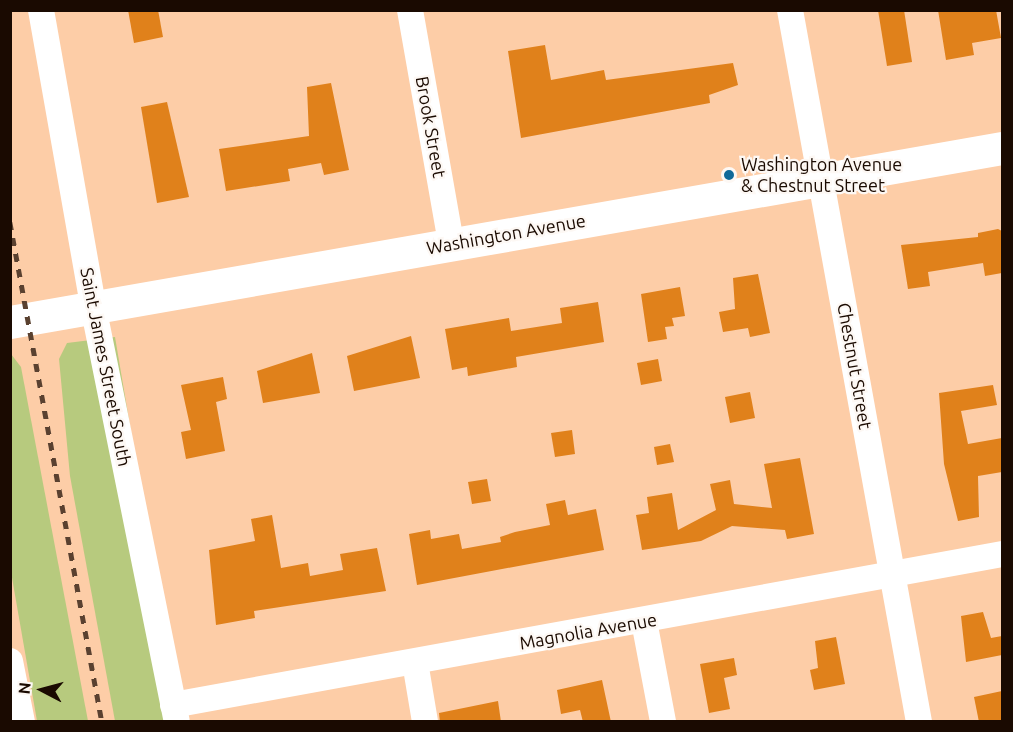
<!DOCTYPE html>
<html>
<head>
<meta charset="utf-8">
<style>
  body { margin:0 }
  #map { position:relative; width:1013px; height:732px; overflow:hidden; background:#fdcda7; font-family:Ubuntu,sans-serif }
  div>[style] { position:absolute }
  [style*='--x'] { left:calc(var(--x)*1px); top:calc(var(--y)*1px); width:calc(var(--w)*1px); rotate:calc(var(--a)*1deg) }
  .green>* { inset:0; background:#b7ca7e }
  .building>* { inset:0; background:#e0811b }
  .street>* { height:26px; margin:-13px; padding:0 13px; transform-origin:13px; border-radius:13px; background:#fff }
  .secondary>* { height:33px; margin:-16.5px; padding:0 16.5px; transform-origin:16.5px; border-radius:16.5px; background:#fff }
  .rail>* { height:4.5px; margin-top:-2.25px; transform-origin:0; background:repeating-linear-gradient(90deg,#5a4130 0 8px,transparent 0 16px) }
  .dots>* { width:16px; height:16px; translate:-50% -50%; box-sizing:border-box; border:3px solid #fdf8f4; border-radius:50% }
  span { translate:-50% -50%; white-space:nowrap; text-align:center; line-height:1.15; -webkit-text-stroke:4.5px #fdf8f4; paint-order:stroke }
  .street-label { font-size:18px; color:#1a0a01 }
  .poi-label { font-size:18px; color:#1a0a01 }
  .left { translate:0 -50%; text-align:left }
  .frame { position:absolute; inset:0; border:12px solid #1a0a01; pointer-events:none }
  .north { position:absolute; left:12px; top:660px; width:60px; height:60px; -webkit-text-stroke:4px #fdf8f4; paint-order:stroke; rotate:276deg; font-size:16px; font-weight:700; line-height:24px; text-align:center; color:#1a0a01 }
  .north::after { content:''; display:block; margin:auto; width:21px; height:27px; background:#1a0a01; clip-path:polygon(50% 0,100% 100%,50% 72%,0 100%) }
</style>
</head>
<body>
<div id="map">
  <div class="green">
    <div style="clip-path:polygon(115px 337px,180px 721px,115px 721px,70px 476px,59px 359px,67px 343px)"></div>
    <div style="clip-path:polygon(11px 354px,21px 367px,88px 721px,37px 721px,11px 572px)"></div>
  </div>
  <div class="building">
    <div style="clip-path:polygon(128px 10px,158px 10px,163px 37px,134px 43px)"></div>
    <div style="clip-path:polygon(878px 10px,904px 10px,912px 62px,887px 66px)"></div>
    <div style="clip-path:polygon(938px 10px,996px 10px,1001px 38px,972px 43px,974px 55px,946px 60px)"></div>
    <div style="clip-path:polygon(545px 45px,551px 80px,604px 70px,606px 80px,733px 63px,738px 85px,709px 95px,710px 103px,521px 138px,508px 51px)"></div>
    <div style="clip-path:polygon(331px 83px,349px 170px,324px 175px,321px 163px,288px 169px,290px 181px,226px 191px,219px 149px,309px 136px,307px 87px)"></div>
    <div style="clip-path:polygon(167px 102px,189px 197px,157px 203px,141px 107px)"></div>
    <div style="clip-path:polygon(998px 229px,1002px 231px,1002px 273px,985px 276px,983px 263px,928px 272px,930px 286px,908px 289px,901px 245px,978px 237px,978px 233px)"></div>
    <div style="clip-path:polygon(758px 274px,770px 333px,750px 337px,748px 328px,723px 332px,719px 312px,735px 309px,733px 278px)"></div>
    <div style="clip-path:polygon(680px 287px,685px 316px,672px 318px,674px 326px,665px 327px,667px 339px,648px 342px,641px 294px)"></div>
    <div style="clip-path:polygon(598px 302px,604px 342px,516px 357px,517px 367px,468px 376px,467px 367px,452px 370px,445px 329px,509px 318px,511px 331px,562px 323px,560px 308px)"></div>
    <div style="clip-path:polygon(411px 336px,420px 378px,354px 391px,347px 356px)"></div>
    <div style="clip-path:polygon(312px 353px,320px 393px,263px 403px,257px 371px)"></div>
    <div style="clip-path:polygon(658px 359px,662px 381px,641px 385px,637px 363px)"></div>
    <div style="clip-path:polygon(223px 377px,227px 399px,216px 402px,225px 451px,186px 459px,181px 432px,191px 430px,181px 385px)"></div>
    <div style="clip-path:polygon(993px 385px,997px 405px,961px 411px,968px 444px,1002px 438px,1002px 472px,978px 476px,979px 517px,958px 521px,944px 464px,939px 393px)"></div>
    <div style="clip-path:polygon(750px 392px,755px 418px,730px 423px,725px 397px)"></div>
    <div style="clip-path:polygon(572px 430px,575px 454px,555px 457px,551px 433px)"></div>
    <div style="clip-path:polygon(670px 444px,674px 462px,657px 465px,654px 447px)"></div>
    <div style="clip-path:polygon(800px 458px,814px 534px,787px 539px,785px 530px,732px 526px,701px 541px,642px 550px,636px 515px,649px 513px,647px 497px,672px 493px,678px 530px,716px 510px,710px 484px,730px 480px,734px 504px,772px 508px,764px 464px)"></div>
    <div style="clip-path:polygon(487px 479px,491px 501px,472px 504px,468px 482px)"></div>
    <div style="clip-path:polygon(565px 500px,568px 515px,596px 509px,604px 550px,417px 585px,409px 534px,430px 530px,431px 539px,459px 534px,462px 549px,501px 542px,500px 537px,515px 532px,550px 525px,546px 504px)"></div>
    <div style="clip-path:polygon(272px 515px,281px 568px,308px 563px,310px 576px,343px 570px,340px 554px,377px 548px,386px 591px,254px 611px,255px 618px,216px 625px,209px 550px,255px 541px,251px 519px)"></div>
    <div style="clip-path:polygon(983px 612px,991px 638px,1002px 636px,1002px 655px,966px 662px,961px 616px)"></div>
    <div style="clip-path:polygon(836px 637px,845px 684px,814px 690px,810px 670px,818px 668px,815px 641px)"></div>
    <div style="clip-path:polygon(734px 658px,737px 675px,724px 678px,730px 709px,709px 713px,700px 664px)"></div>
    <div style="clip-path:polygon(602px 680px,611px 722px,583px 722px,580px 710px,561px 714px,557px 690px)"></div>
    <div style="clip-path:polygon(1002px 691px,1002px 722px,979px 722px,974px 697px)"></div>
    <div style="clip-path:polygon(498px 701px,501px 722px,440px 722px,439px 713px)"></div>
  </div>
  <div class="street">
    <div style="--x:41;--y:10;--w:301;--a:80"></div>
    <div style="--x:93;--y:306;--w:423;--a:78.6"></div>
    <div style="--x:410;--y:10;--w:237;--a:80"></div>
    <div style="--x:790;--y:10;--w:724;--a:79.73"></div>
    <div style="--x:644;--y:621;--w:103;--a:79.3"></div>
    <div style="--x:10;--y:661;--w:62;--a:78.9"></div>
    <div style="--x:415;--y:662;--w:61;--a:80.5"></div>
    <div style="--x:173;--y:705;--w:843;--a:-10.32"></div>
  </div>
  <div class="secondary">
    <div style="--x:10;--y:322;--w:1007;--a:-9.95"></div>
  </div>
  <div class="rail">
    <div style="--x:10;--y:222;--w:508;--a:79.57"></div>
  </div>
  <div class="dots">
    <div style="left:729px;top:175px;background:#106999"></div>
  </div>
  <div class="street-label">
    <span style="left:431px;top:127px;rotate:80deg">Brook Street</span>
    <span style="left:506px;top:234px;rotate:-10deg">Washington Avenue</span>
    <span style="left:855px;top:366px;rotate:80deg">Chestnut Street</span>
    <span style="left:106px;top:367px;rotate:79deg">Saint James Street South</span>
    <span style="left:588px;top:631px;rotate:-10deg">Magnolia Avenue</span>
  </div>
  <div class="poi-label">
    <span class="left" style="left:741px;top:175px">Washington Avenue<br>&amp; Chestnut Street</span>
  </div>
  <div class="frame"></div>
  <div class="north">N</div>
</div>
</body>
</html>
